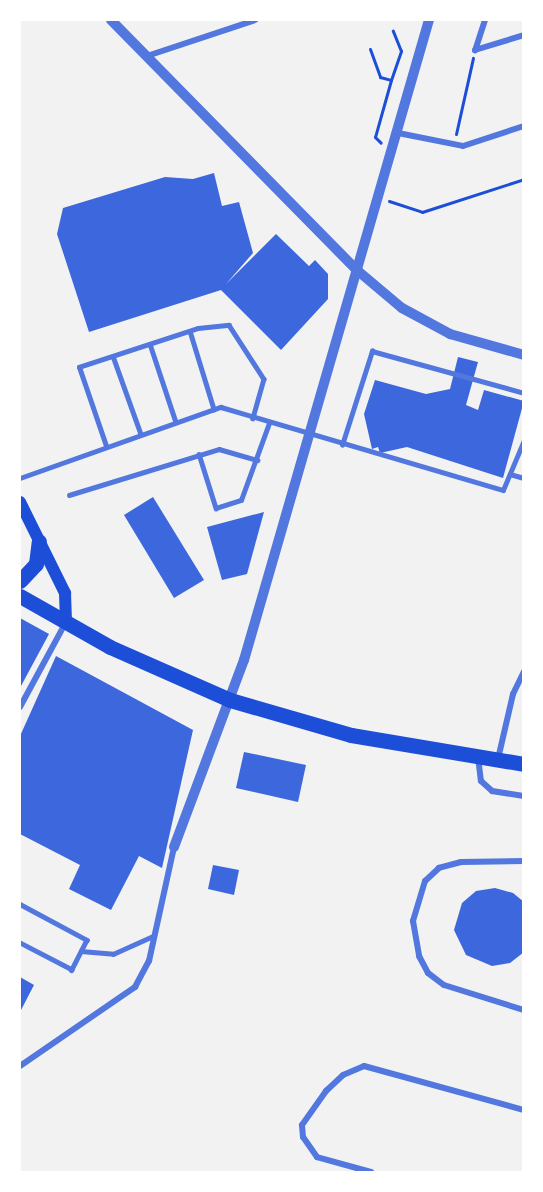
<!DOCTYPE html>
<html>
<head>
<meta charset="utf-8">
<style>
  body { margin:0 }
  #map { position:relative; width:543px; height:1192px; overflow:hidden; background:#f2f2f2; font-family:"Source Sans 3",sans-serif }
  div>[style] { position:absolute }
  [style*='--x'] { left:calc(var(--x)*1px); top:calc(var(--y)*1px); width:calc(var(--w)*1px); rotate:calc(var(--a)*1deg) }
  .building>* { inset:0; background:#3d67dc }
  .path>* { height:3px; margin:-1.5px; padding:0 1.5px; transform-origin:1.5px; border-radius:1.5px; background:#1d4ed8 }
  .service>* { height:4.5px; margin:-2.25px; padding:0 2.25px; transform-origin:2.25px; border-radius:2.25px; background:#5277de }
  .minor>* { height:6px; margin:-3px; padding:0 3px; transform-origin:3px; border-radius:3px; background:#5277de }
  .tertiary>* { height:10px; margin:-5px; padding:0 5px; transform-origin:5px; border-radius:5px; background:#5277de }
  .secondary>* { height:12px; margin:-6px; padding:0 6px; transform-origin:6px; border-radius:6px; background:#1d4ed8 }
  .trunk>* { height:15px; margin:-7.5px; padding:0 7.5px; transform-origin:7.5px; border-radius:7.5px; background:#1d4ed8 }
  span { translate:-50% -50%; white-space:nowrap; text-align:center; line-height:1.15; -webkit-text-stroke:4.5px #fff; paint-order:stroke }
  .frame { position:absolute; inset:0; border:21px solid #fff; pointer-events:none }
</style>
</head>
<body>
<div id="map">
  <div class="building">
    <div style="clip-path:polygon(214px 173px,222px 206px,239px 202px,253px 253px,226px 284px,276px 234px,309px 266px,315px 260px,328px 274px,328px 299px,281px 350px,221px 290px,89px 332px,57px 234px,63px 208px,165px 177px,193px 179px)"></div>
    <div style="clip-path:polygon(458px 357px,478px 362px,466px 405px,478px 410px,484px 390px,524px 401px,503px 478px,407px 447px,380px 453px,378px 447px,372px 449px,364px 414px,375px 380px,426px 394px,450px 389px)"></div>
    <div style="clip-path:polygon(153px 497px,204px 580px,174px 598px,124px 515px)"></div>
    <div style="clip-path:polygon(264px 512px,247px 574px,222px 580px,207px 527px)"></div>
    <div style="clip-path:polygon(20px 618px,49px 634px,21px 686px,20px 685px)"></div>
    <div style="clip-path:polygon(56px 656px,193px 730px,162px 868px,139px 856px,111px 910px,69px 889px,80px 865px,20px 834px,20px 736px)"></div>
    <div style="clip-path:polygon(244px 752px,306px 765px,298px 802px,236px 788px)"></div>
    <div style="clip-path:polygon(213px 865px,239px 870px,234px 895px,208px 889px)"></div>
    <div style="clip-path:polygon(495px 888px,513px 893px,524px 902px,524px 952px,510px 963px,492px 966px,466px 955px,454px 930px,462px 903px,476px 891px)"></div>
    <div style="clip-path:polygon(20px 977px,34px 985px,20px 1012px)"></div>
  </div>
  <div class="path">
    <div style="--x:370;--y:49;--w:30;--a:70"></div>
    <div style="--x:380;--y:77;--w:11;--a:15"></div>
    <div style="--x:391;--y:80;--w:59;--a:105.7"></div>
    <div style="--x:375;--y:137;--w:8;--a:45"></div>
    <div style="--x:391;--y:80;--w:31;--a:-71"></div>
    <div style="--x:401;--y:51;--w:22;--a:-112"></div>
    <div style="--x:456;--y:134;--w:78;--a:-77.4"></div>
    <div style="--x:389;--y:201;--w:35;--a:18"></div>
    <div style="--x:422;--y:212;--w:107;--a:-17.9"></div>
  </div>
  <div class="service">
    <div style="--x:190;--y:331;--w:82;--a:72.9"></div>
    <div style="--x:150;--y:344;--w:82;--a:71.6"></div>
    <div style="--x:113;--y:356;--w:83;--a:70.3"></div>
    <div style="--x:342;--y:445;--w:99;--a:-72.3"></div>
    <div style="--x:372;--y:351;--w:158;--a:15.4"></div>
    <div style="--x:106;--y:446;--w:83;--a:-108.9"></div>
    <div style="--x:79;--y:367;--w:125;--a:-18.1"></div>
    <div style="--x:198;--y:328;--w:31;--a:-6"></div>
    <div style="--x:229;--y:325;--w:64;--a:57.1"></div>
    <div style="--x:264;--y:379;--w:41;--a:105.8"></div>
    <div style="--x:199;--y:454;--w:57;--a:72.5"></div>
    <div style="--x:216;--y:508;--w:26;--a:-18"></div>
    <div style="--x:241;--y:500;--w:82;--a:-70"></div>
    <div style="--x:510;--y:474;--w:15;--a:16"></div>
    <div style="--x:20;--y:478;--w:213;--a:-19.5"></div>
    <div style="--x:221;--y:407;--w:294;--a:16.4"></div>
    <div style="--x:503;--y:490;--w:54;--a:-67.2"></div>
    <div style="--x:69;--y:495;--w:157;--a:-17"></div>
    <div style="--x:219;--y:449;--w:40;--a:16"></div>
    <div style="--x:20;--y:904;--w:76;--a:28.2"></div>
    <div style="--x:87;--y:940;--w:34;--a:117"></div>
    <div style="--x:72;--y:970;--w:59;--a:-152.6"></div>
    <div style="--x:81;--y:951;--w:32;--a:5"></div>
    <div style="--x:113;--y:954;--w:44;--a:-24.2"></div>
  </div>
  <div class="minor">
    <div style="--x:485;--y:20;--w:32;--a:108"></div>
    <div style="--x:475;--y:50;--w:51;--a:-17"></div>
    <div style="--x:147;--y:56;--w:114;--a:-18.4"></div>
    <div style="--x:398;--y:133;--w:66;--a:11.3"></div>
    <div style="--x:463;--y:146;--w:64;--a:-18.2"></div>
    <div style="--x:20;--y:707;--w:97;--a:-61.6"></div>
    <div style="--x:478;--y:757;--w:24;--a:83"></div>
    <div style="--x:481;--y:781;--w:15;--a:42"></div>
    <div style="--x:492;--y:791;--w:32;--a:9"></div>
    <div style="--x:498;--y:759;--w:67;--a:-77"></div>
    <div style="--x:513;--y:694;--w:25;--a:-64"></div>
    <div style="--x:524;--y:861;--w:63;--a:179.1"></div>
    <div style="--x:461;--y:862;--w:23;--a:165"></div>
    <div style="--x:439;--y:868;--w:19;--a:137"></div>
    <div style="--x:425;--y:881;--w:42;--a:106.7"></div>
    <div style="--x:413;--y:921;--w:36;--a:80"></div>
    <div style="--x:419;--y:956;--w:19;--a:62"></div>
    <div style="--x:428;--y:973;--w:20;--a:37"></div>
    <div style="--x:444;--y:985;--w:84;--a:17.4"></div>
    <div style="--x:20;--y:1066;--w:140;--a:-34.5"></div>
    <div style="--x:135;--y:987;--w:30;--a:-62"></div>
    <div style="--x:149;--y:961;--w:117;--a:-77.6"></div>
    <div style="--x:371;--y:1172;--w:56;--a:-164.5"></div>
    <div style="--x:317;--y:1157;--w:24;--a:-125"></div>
    <div style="--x:303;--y:1137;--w:12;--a:-95"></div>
    <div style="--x:302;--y:1125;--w:42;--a:-54.8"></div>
    <div style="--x:326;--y:1091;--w:23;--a:-43"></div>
    <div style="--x:343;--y:1075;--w:23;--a:-23"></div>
    <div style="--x:364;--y:1066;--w:166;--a:15.4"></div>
  </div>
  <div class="tertiary">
    <div style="--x:111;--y:20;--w:352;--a:45.5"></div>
    <div style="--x:358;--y:271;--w:57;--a:40.1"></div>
    <div style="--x:402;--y:308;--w:55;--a:28.4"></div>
    <div style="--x:450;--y:334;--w:77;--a:15.8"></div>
    <div style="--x:174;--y:847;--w:200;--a:-69.5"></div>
    <div style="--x:244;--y:660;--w:666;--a:-73.88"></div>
  </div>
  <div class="secondary">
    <div style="--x:20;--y:502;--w:102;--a:63.7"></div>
    <div style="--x:65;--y:593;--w:28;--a:88"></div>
  </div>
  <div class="trunk">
    <div style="--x:20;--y:581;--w:23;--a:-47"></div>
    <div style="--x:36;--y:564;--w:23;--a:-83"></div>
    <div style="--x:20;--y:596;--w:103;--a:29.5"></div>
    <div style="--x:110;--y:647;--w:131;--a:23.8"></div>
    <div style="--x:230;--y:700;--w:126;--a:16.1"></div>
    <div style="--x:351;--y:735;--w:175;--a:9.5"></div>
  </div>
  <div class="frame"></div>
</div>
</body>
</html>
